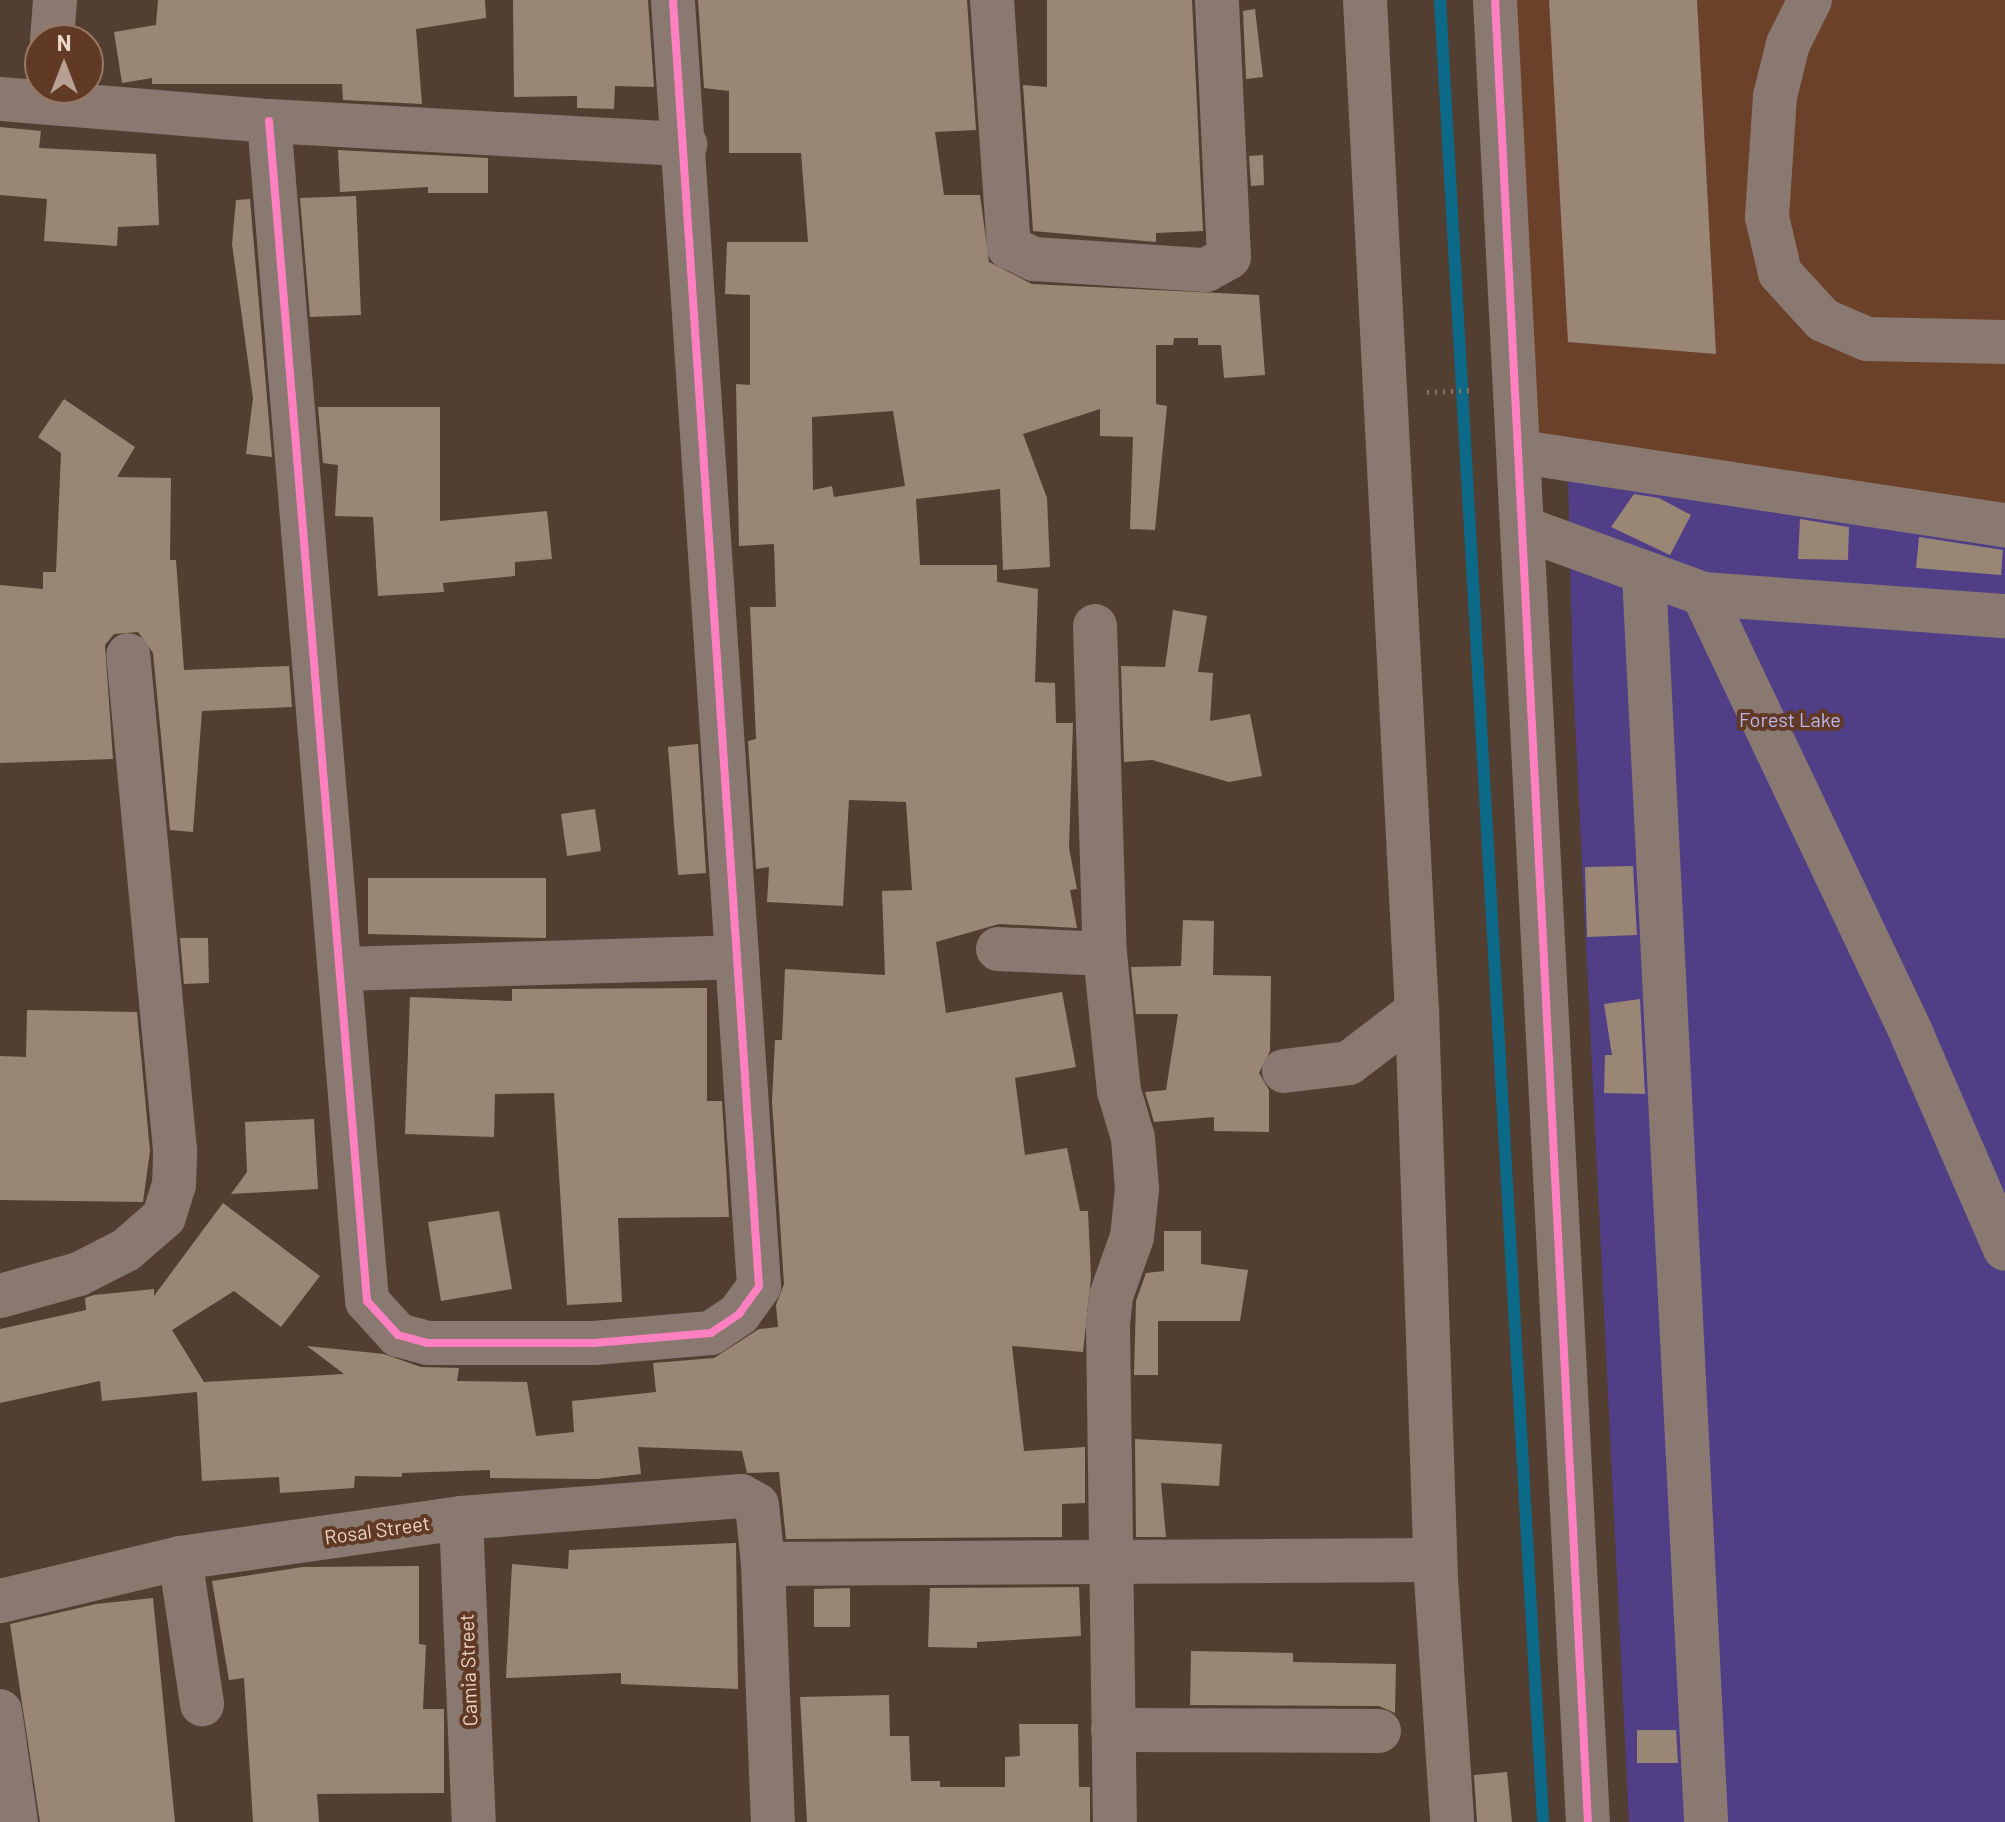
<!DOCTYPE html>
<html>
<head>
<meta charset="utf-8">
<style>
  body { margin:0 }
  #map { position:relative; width:2005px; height:1822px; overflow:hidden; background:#533e32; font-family:Barlow,sans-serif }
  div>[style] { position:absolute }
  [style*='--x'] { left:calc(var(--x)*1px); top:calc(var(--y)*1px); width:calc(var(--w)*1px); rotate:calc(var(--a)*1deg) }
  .built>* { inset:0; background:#6c412a }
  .green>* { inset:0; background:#503e87 }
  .stream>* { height:12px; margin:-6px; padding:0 6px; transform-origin:6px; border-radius:6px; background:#0c6a88 }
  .building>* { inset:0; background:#9a8675 }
  .path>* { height:5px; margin-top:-2.5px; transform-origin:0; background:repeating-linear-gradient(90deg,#83746d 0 2px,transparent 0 8px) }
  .minor>* { height:44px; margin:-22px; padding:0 22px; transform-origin:22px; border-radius:22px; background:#897970 }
  .cycleway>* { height:8px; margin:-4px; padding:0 4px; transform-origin:4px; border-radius:4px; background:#ff80c0 }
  span { translate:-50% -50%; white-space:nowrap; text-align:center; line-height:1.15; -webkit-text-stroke:8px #603a25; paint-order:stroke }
  .park-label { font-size:20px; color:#bdb7ee }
  .street-label { font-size:20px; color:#edd5c8 }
  .north { position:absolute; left:24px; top:24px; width:80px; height:80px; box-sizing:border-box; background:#603a25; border:2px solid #987866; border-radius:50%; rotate:0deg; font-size:22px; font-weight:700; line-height:32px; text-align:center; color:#edd5c8 }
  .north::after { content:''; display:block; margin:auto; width:28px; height:36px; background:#b7a094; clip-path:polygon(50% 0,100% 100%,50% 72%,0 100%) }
</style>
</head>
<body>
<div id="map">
  <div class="built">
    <div style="clip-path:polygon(1492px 0,2005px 0,2005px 511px,1518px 439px)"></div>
  </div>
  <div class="green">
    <div style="clip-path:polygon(1568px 476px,2005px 535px,2005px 1822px,1629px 1822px,1573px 678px)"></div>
  </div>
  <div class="stream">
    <div style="--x:1440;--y:0;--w:1825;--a:86.76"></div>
  </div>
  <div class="building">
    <div style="clip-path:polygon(158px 0,485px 0,486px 18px,416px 29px,422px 104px,343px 100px,342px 84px,152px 84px,152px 78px,122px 83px,114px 32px,156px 25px)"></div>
    <div style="clip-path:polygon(513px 0,648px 0,654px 87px,615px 86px,614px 109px,577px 108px,577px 96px,514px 97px)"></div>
    <div style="clip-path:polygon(evenodd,698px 0,967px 0,976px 130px,935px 132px,944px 195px,980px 195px,989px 262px,1032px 284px,1259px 295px,1265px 375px,1224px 378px,1221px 345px,1198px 345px,1198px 338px,1174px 338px,1173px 345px,1156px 345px,1156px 404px,1167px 406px,1155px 530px,1130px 529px,1133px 437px,1100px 436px,1100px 409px,1023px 434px,1047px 498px,1050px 567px,1003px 570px,1000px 489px,916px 499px,920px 565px,997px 565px,997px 582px,1038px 589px,1035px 682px,1055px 683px,1056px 723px,1073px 723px,1069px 848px,1077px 889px,1070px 890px,1077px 928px,999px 924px,936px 942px,946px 1013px,1062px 992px,1076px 1067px,1015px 1078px,1025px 1155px,1067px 1148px,1080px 1211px,1088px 1211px,1091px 1277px,1083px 1352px,1012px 1346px,1024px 1451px,1085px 1447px,1085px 1503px,1062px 1504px,1062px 1537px,786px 1539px,779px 1472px,747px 1473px,742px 1451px,638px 1447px,641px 1474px,597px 1479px,490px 1478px,490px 1470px,402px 1473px,402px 1477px,355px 1476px,354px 1488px,280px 1493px,279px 1477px,202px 1481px,197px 1392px,102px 1401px,100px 1381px,0 1403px,0 1329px,86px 1310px,85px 1298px,94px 1295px,154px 1289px,154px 1296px,223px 1203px,320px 1276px,281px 1327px,234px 1291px,172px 1330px,204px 1382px,344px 1374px,307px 1346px,384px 1354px,421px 1367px,459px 1368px,457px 1381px,527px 1382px,536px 1436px,574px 1432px,572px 1401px,656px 1392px,653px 1363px,714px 1358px,759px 1329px,778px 1327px,776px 1305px,784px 1284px,772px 1101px,775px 1040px,782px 1040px,785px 969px,885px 975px,882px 891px,912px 890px,906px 802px,849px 800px,843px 906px,767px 902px,769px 867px,756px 869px,748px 741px,756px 739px,750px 607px,776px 607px,774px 544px,739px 546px,736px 384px,750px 385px,750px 295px,725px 294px,727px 242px,808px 242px,801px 153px,729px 153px,729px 91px,704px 88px,698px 0,893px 411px,905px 486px,834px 497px,832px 486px,813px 490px,812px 417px,893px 411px)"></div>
    <div style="clip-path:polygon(1047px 0,1192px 0,1203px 231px,1156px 233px,1156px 242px,1033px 231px,1023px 85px,1047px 87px)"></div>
    <div style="clip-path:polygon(1549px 0,1697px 0,1716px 354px,1568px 342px)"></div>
    <div style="clip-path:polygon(1255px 9px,1263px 77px,1246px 79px,1243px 11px)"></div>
    <div style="clip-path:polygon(0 127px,41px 131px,39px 148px,156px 154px,159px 225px,118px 227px,117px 246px,44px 241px,47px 199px,0 195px)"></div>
    <div style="clip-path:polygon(338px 150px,488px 158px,488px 193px,428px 193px,428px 187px,340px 192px)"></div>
    <div style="clip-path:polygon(1263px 155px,1264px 185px,1251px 186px,1249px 156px)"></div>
    <div style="clip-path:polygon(356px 196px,361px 315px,310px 317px,300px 198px)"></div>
    <div style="clip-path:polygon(250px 199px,272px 457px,246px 454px,253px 398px,232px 244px,236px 200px)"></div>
    <div style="clip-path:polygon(64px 399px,135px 447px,117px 477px,171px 478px,170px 560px,176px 560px,184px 670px,289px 666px,292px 707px,202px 711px,193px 832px,170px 830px,153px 653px,138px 632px,114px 634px,105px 645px,113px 759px,0 763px,0 585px,43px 589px,43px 572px,56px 572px,61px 453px,38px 437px)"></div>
    <div style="clip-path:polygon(318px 407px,440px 407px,440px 521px,547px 511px,552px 559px,515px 562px,515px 576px,443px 583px,444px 592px,378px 596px,373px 517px,335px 516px,338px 465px,323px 463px)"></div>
    <div style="clip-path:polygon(1634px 494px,1659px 498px,1691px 515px,1670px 555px,1611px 527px)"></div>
    <div style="clip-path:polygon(1800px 519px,1849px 527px,1848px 560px,1798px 559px)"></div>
    <div style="clip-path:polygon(1919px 537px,2003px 550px,2001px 575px,1916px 568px)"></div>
    <div style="clip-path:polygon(1173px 610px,1207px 616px,1198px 672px,1213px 673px,1210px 721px,1250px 714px,1262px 776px,1229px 782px,1152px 760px,1124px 762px,1121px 666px,1165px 667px)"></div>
    <div style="clip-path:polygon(698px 744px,706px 873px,678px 875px,668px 747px)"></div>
    <div style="clip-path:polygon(595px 809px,601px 851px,567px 856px,561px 814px)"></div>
    <div style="clip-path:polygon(1633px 866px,1637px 935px,1587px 937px,1585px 867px)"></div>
    <div style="clip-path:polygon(368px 878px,546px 878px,546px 938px,368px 934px)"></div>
    <div style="clip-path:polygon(1183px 920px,1214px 921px,1213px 975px,1271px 976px,1270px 1051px,1259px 1073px,1269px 1090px,1269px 1132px,1214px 1131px,1214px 1117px,1154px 1122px,1145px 1092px,1166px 1090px,1178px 1014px,1136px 1014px,1131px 967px,1181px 966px)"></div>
    <div style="clip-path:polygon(180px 938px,208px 938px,209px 983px,184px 984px)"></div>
    <div style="clip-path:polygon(707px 988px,707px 1101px,722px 1101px,729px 1217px,618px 1218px,622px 1302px,567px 1305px,554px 1093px,495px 1094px,494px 1137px,405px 1134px,410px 997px,512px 1001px,512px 989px)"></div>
    <div style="clip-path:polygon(1640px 999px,1645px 1094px,1604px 1093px,1605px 1055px,1612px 1055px,1604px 1004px)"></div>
    <div style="clip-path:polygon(27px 1010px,137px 1012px,150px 1151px,143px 1202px,0 1200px,0 1056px,26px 1057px)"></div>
    <div style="clip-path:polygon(314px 1119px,318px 1189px,231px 1194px,247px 1172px,245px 1122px)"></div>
    <div style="clip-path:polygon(499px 1211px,512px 1289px,441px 1301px,428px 1222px)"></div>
    <div style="clip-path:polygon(1164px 1231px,1201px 1231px,1201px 1264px,1248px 1270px,1240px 1321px,1158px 1321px,1158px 1375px,1134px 1375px,1136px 1301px,1146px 1273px,1164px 1271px)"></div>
    <div style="clip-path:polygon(1135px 1439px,1222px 1444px,1219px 1486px,1161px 1483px,1166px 1537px,1136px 1537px)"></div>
    <div style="clip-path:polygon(736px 1543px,738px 1689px,621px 1684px,621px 1673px,506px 1678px,512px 1564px,568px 1569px,569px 1550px)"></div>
    <div style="clip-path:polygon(419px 1566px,419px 1644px,426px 1645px,423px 1709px,444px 1709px,444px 1793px,317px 1794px,319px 1822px,253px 1822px,244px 1678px,229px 1680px,212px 1581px,303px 1567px)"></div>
    <div style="clip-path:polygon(1079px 1587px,1081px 1636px,977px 1642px,977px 1648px,928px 1647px,930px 1588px)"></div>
    <div style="clip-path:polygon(850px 1588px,850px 1627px,814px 1627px,814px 1589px)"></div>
    <div style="clip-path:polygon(153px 1598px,175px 1822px,40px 1822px,10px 1624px,96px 1604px)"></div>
    <div style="clip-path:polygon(1191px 1651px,1293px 1653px,1293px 1662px,1396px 1664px,1395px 1713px,1379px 1706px,1190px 1705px)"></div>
    <div style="clip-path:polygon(889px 1695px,890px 1736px,909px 1736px,911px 1781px,940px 1781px,940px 1787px,1005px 1787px,1005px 1757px,1020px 1756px,1019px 1724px,1078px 1724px,1079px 1787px,1090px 1787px,1090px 1822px,807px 1822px,800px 1697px)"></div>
    <div style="clip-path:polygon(1637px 1730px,1676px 1730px,1678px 1763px,1637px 1763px)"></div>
    <div style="clip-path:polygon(1507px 1772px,1512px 1822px,1477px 1822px,1474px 1775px)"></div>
  </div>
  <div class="path">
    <div style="--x:1427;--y:392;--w:46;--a:-2.5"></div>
  </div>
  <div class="minor">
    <div style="--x:992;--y:0;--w:248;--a:86.1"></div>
    <div style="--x:1009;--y:247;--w:28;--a:26"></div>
    <div style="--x:1034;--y:259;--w:172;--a:3.7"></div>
    <div style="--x:1206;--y:270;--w:26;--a:-29"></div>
    <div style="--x:1229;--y:257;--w:257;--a:-92.7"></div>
    <div style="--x:1365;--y:0;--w:1012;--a:87.06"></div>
    <div style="--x:1417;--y:1011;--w:567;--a:88.08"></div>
    <div style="--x:1436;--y:1578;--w:245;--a:86.2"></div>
    <div style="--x:1495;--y:0;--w:1824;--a:87.08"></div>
    <div style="--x:1810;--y:0;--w:49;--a:116.6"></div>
    <div style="--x:1788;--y:44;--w:54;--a:104"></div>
    <div style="--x:1775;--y:96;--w:121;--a:93.8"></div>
    <div style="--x:1767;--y:217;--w:57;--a:76.9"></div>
    <div style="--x:1780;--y:273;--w:64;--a:47.5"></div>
    <div style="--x:1823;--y:320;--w:48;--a:23.4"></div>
    <div style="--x:1867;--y:339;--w:138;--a:1.2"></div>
    <div style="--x:52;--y:40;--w:40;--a:-85.7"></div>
    <div style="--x:0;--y:99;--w:270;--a:4.7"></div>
    <div style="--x:269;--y:121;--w:417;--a:3.2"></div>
    <div style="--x:269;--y:121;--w:1184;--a:85.25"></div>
    <div style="--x:367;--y:1301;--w:46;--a:47.6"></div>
    <div style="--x:398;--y:1335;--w:30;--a:15"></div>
    <div style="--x:427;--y:1343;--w:167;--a:0"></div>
    <div style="--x:594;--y:1343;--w:117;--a:-4.9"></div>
    <div style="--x:711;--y:1333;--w:34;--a:-34"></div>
    <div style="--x:739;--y:1314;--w:34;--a:-54"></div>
    <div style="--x:759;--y:1286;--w:1289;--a:-93.83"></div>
    <div style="--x:1520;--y:452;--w:490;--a:8.6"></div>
    <div style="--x:1523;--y:528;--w:192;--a:20.1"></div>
    <div style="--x:1703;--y:594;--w:303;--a:4.2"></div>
    <div style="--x:1644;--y:575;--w:1249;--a:87.15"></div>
    <div style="--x:1703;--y:594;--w:488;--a:64.6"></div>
    <div style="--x:1912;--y:1035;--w:233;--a:66.5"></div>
    <div style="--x:1095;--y:626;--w:328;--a:88.3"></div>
    <div style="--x:998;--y:949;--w:107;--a:2.7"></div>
    <div style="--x:1105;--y:954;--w:138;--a:84.2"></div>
    <div style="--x:1119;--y:1091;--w:49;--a:73.4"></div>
    <div style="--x:1133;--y:1138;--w:51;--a:85.5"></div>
    <div style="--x:1137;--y:1189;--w:48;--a:95.9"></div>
    <div style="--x:1132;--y:1237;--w:63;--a:109.6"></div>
    <div style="--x:1111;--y:1296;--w:31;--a:96"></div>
    <div style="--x:1108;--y:1327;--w:495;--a:89.2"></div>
    <div style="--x:342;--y:969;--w:395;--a:-1.7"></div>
    <div style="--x:1284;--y:1071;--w:65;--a:-7"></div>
    <div style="--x:1349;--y:1063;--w:86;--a:-37.4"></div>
    <div style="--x:0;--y:1296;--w:82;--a:-15.6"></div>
    <div style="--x:79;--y:1274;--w:53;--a:-27.1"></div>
    <div style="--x:126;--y:1250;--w:50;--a:-41"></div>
    <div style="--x:164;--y:1217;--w:34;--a:-73"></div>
    <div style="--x:174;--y:1185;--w:35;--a:-88"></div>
    <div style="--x:175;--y:1150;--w:497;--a:-95.4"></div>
    <div style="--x:461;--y:1518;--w:304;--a:87.6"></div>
    <div style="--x:180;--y:1558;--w:148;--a:81.4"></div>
    <div style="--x:763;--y:1564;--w:672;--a:-0.34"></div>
    <div style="--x:0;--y:1601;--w:185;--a:-13.4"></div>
    <div style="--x:180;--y:1558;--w:284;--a:-8.1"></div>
    <div style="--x:461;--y:1518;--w:281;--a:-4.5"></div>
    <div style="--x:741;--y:1496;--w:18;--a:29"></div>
    <div style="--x:757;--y:1505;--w:59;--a:84.2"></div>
    <div style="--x:763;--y:1564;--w:258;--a:87.8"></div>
    <div style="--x:0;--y:1711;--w:112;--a:81.8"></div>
    <div style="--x:1113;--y:1730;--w:266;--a:0.2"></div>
  </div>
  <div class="cycleway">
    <div style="--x:1495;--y:0;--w:1824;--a:87.08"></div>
    <div style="--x:269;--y:121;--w:1184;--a:85.25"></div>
    <div style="--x:367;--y:1301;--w:46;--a:47.6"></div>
    <div style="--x:398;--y:1335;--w:30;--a:15"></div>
    <div style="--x:427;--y:1343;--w:167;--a:0"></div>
    <div style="--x:594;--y:1343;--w:117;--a:-4.9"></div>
    <div style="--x:711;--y:1333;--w:34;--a:-34"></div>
    <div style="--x:739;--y:1314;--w:34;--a:-54"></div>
    <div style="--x:759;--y:1286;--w:1289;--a:-93.83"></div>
  </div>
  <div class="park-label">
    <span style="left:1790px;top:719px">Forest Lake</span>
  </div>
  <div class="street-label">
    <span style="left:377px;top:1530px;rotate:-8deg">Rosal Street</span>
    <span style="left:468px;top:1670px;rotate:-92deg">Camia Street</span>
  </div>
  <div class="north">N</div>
</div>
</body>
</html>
